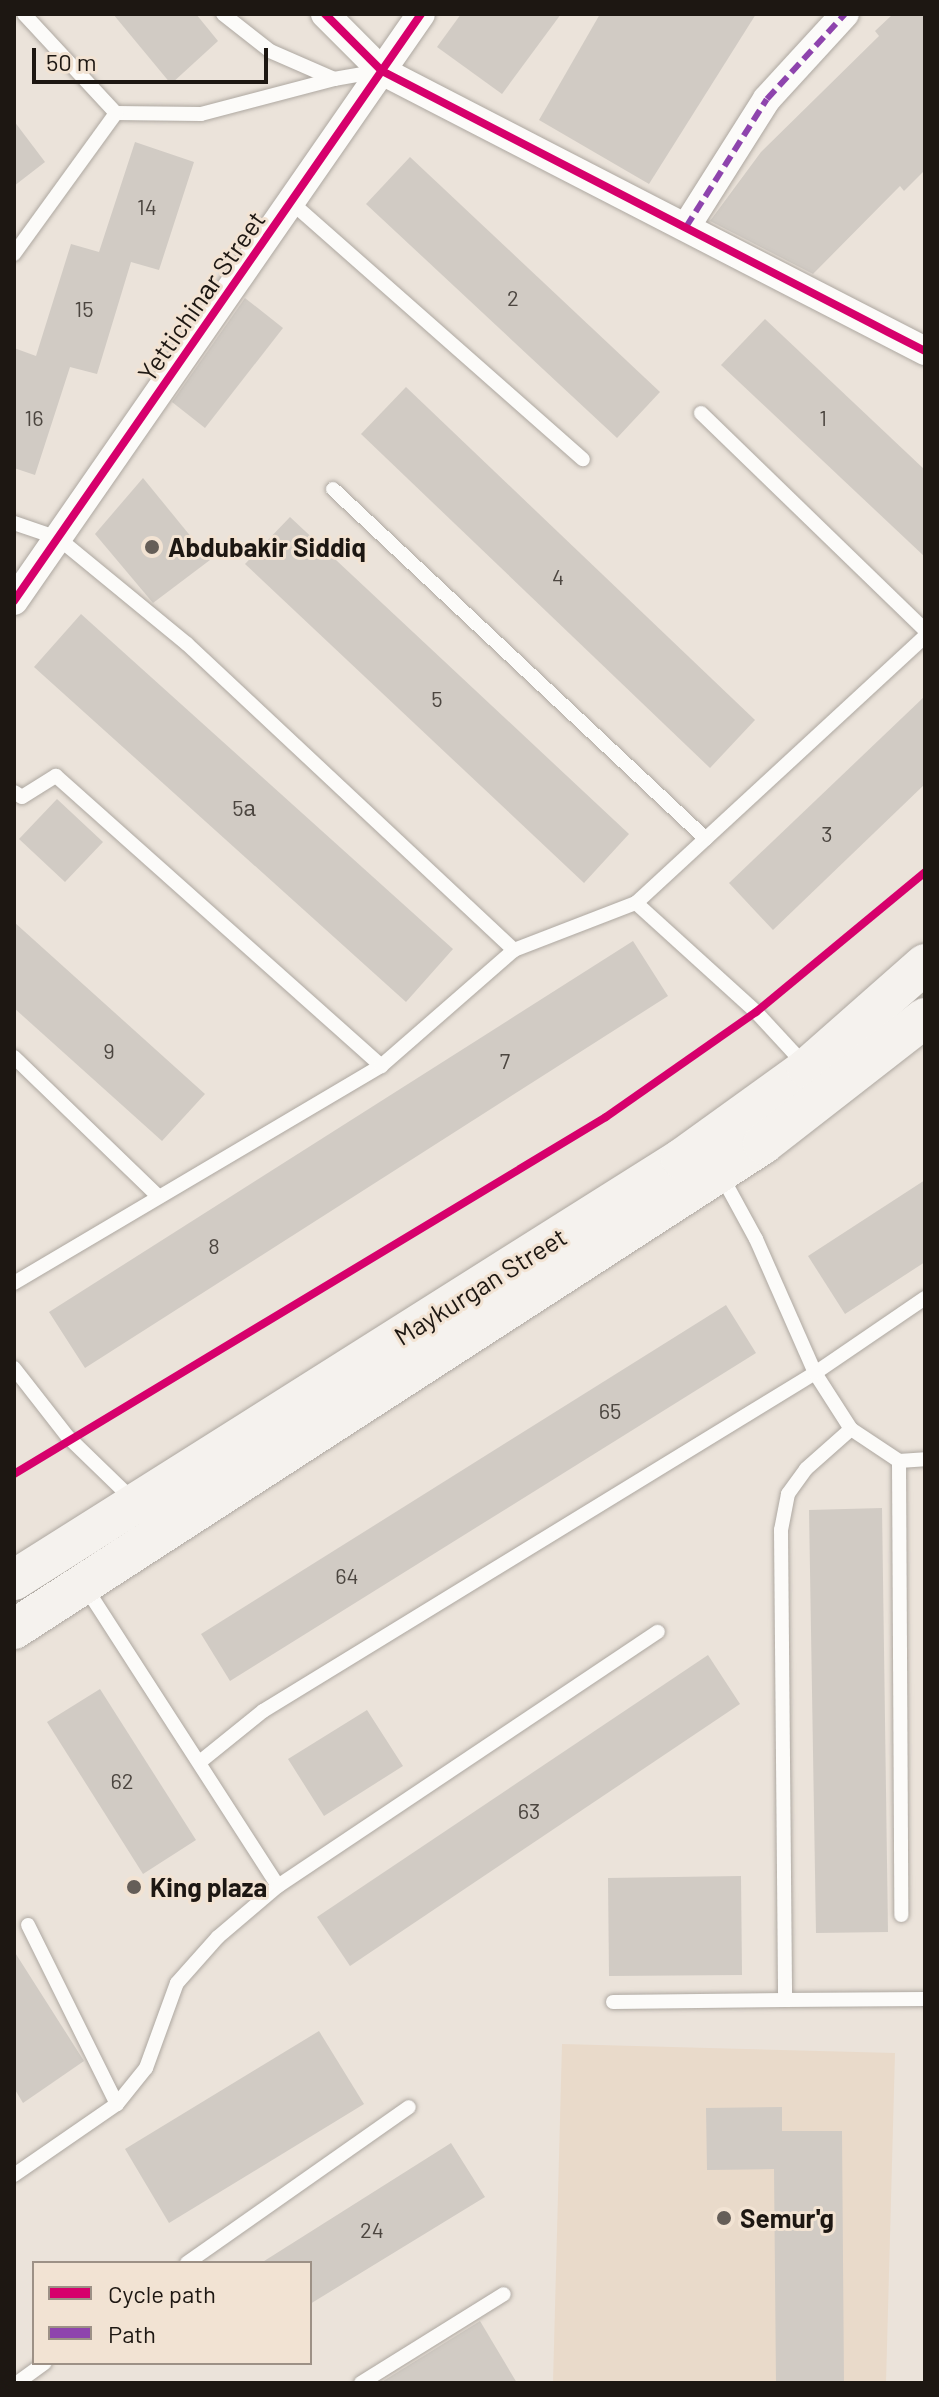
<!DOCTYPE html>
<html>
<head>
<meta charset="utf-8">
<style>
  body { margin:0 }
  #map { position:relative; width:939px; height:2397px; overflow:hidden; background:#ebe3da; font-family:Barlow,sans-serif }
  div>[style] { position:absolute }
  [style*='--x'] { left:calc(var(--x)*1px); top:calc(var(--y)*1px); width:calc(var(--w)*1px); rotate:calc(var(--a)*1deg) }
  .built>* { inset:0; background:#e9daca }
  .building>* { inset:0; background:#d1cbc4 }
  .roads { filter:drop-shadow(0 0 2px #aea8a1) drop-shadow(0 0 2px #aea8a1) }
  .lane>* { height:14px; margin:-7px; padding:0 7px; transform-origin:7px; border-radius:7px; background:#fcfbf9 }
  .street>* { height:28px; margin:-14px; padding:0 14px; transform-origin:14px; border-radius:14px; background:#fcfbf9 }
  .secondary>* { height:40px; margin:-20px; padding:0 20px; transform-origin:20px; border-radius:20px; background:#f5f2ee }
  .quiet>* { height:6px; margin-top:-3px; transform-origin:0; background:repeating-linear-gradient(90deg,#8e44ad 0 12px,transparent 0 18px) }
  .cycleway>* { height:8px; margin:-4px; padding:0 4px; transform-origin:4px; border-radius:4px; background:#d6006c }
  .dots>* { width:22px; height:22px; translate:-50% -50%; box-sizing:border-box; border:4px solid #f2e3d3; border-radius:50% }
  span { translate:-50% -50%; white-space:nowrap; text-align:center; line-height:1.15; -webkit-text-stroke:6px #f2e3d3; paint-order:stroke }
  .number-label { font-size:22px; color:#4c4640 }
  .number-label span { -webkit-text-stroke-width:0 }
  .street-label { font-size:26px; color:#1d1712 }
  .poi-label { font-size:26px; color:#1d1712; font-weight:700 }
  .left { translate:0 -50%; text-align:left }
  .frame { position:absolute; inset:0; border:16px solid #1d1712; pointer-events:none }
  .legend { position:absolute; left:32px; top:2261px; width:280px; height:104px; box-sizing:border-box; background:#f2e3d3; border:2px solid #9d9186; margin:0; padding:10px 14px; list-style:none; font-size:24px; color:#1d1712 }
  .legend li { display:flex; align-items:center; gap:16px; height:40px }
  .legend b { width:40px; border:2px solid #9d9186 }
  .scale { position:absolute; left:32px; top:48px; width:236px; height:36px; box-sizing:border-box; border:4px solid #1d1712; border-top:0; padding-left:10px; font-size:24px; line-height:28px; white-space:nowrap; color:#1d1712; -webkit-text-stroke:6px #f2e3d3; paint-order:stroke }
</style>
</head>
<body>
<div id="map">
  <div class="built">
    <div style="clip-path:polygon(562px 2044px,895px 2053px,886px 2383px,553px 2383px)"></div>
  </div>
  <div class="building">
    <div style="clip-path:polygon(113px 14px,196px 14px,218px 41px,171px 84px)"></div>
    <div style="clip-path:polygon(461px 14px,561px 14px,502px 94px,437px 47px)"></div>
    <div style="clip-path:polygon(600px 14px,756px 14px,649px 184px,539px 120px)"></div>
    <div style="clip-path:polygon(893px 14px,925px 14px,925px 170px,904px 191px,900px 186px,813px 274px,710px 221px,761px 152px,879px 36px,875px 31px)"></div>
    <div style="clip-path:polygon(14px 121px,45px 162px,14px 186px)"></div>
    <div style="clip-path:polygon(135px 142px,194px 162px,159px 270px,131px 262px,97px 374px,70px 367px,35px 475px,14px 468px,14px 348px,36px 356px,71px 244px,99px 252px)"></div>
    <div style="clip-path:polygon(410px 157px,660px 392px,617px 438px,366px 204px)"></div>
    <div style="clip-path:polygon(245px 298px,283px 328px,205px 428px,172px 402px)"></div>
    <div style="clip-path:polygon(765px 319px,925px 470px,925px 557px,721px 365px)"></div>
    <div style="clip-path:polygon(406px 387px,755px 720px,710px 768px,361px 434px)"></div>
    <div style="clip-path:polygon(143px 478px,210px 560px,153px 603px,95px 534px)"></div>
    <div style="clip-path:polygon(290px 517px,629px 834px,584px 883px,245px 564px)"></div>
    <div style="clip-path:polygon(81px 614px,453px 949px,406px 1002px,34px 667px)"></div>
    <div style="clip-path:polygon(925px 696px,925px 784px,773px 930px,729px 883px)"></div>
    <div style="clip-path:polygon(57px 799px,103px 842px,65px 882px,19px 839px)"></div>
    <div style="clip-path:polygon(14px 922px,205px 1094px,162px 1141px,14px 1008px)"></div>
    <div style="clip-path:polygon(633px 941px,668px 996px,85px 1368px,49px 1312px)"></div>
    <div style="clip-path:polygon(925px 1180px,925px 1262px,845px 1314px,808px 1256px)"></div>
    <div style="clip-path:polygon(726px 1305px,756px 1353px,230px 1681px,201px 1634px)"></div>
    <div style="clip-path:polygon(882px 1508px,888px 1932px,816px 1933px,809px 1510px)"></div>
    <div style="clip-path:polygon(708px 1655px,740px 1704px,350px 1966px,317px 1917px)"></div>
    <div style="clip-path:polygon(100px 1689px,196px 1840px,143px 1874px,47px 1722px)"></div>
    <div style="clip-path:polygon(367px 1710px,403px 1766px,324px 1816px,288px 1759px)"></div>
    <div style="clip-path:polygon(741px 1876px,742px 1975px,609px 1976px,608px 1878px)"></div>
    <div style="clip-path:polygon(14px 1951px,84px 2061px,23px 2103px,14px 2088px)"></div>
    <div style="clip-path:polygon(319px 2031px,364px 2104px,169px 2223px,125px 2149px)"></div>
    <div style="clip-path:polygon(782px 2107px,782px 2131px,842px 2131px,844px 2383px,776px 2383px,774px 2169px,707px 2170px,706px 2108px)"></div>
    <div style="clip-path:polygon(451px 2143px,485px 2197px,310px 2304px,310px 2263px,261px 2263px)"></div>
    <div style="clip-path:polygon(480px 2321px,517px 2383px,380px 2383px)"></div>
  </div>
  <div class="roads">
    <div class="lane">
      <div style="--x:24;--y:14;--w:135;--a:47.1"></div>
      <div style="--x:116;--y:113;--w:85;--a:0.7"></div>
      <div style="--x:201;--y:114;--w:138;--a:-14.7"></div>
      <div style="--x:223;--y:14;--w:60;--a:38.2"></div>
      <div style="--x:270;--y:51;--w:70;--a:23.6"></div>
      <div style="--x:334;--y:79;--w:47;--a:-9.9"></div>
      <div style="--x:291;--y:202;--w:389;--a:41.4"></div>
      <div style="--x:14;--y:254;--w:174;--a:-54.1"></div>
      <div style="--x:701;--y:413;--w:312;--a:44.1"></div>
      <div style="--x:333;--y:489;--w:511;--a:43.18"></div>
      <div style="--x:14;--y:523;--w:46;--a:18.8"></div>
      <div style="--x:58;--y:538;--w:167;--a:39.4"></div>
      <div style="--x:187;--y:644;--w:448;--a:43.1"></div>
      <div style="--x:14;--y:792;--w:9;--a:32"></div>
      <div style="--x:22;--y:797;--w:40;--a:-32"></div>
      <div style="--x:56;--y:776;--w:436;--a:41.7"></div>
      <div style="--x:636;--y:903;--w:162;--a:42.2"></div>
      <div style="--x:756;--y:1012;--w:74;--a:47.2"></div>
      <div style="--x:14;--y:1057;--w:197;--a:44"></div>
      <div style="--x:720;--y:1173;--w:75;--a:61.4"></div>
      <div style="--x:756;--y:1239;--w:146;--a:66.2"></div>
      <div style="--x:815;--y:1373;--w:67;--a:57.3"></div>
      <div style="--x:851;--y:1429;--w:58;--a:33.7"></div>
      <div style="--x:899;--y:1461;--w:26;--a:-4"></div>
      <div style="--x:14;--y:1283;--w:426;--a:-30.6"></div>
      <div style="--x:381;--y:1066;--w:176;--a:-41.1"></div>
      <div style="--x:514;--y:950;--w:131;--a:-21.1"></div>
      <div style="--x:636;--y:903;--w:393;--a:-42.7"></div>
      <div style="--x:14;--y:1368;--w:88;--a:52"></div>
      <div style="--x:68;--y:1437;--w:92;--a:44.1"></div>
      <div style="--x:851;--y:1429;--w:60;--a:138.4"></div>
      <div style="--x:806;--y:1469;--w:31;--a:126"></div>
      <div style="--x:788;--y:1494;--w:37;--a:101"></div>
      <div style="--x:781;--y:1530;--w:470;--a:89.5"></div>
      <div style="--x:785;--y:2000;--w:140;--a:-0.4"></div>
      <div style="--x:899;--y:1461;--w:454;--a:89.7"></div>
      <div style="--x:86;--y:1588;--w:354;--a:57.2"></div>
      <div style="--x:201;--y:1761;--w:80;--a:-38.9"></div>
      <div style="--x:263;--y:1711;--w:647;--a:-31.48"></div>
      <div style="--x:815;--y:1373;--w:133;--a:-34.3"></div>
      <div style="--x:28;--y:1925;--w:200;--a:63.6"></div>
      <div style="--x:613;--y:2002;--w:172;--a:-0.7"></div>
      <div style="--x:14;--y:2175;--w:125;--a:-34.6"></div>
      <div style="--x:117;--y:2104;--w:46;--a:-51.1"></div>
      <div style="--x:146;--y:2068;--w:90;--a:-70"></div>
      <div style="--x:177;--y:1983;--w:62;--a:-48.3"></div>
      <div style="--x:218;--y:1937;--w:79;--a:-40.4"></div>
      <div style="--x:278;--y:1886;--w:457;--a:-33.8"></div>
      <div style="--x:187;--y:2263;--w:271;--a:-35.1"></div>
      <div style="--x:17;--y:2383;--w:34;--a:-36"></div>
      <div style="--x:361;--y:2383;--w:168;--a:-31.9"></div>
    </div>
    <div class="street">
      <div style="--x:325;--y:14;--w:81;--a:45"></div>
      <div style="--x:382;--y:71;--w:611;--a:27.28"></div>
      <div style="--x:686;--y:227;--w:151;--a:-57.7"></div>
      <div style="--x:767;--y:99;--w:115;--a:-47.5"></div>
      <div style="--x:14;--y:601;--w:714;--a:-55.26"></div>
    </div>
    <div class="secondary">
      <div style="--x:14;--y:1580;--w:789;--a:-32.26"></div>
      <div style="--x:681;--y:1159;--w:155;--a:-35.8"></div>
      <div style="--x:807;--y:1068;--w:157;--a:-41.4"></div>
      <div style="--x:14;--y:1629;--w:892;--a:-32.92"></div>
      <div style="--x:763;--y:1144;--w:205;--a:-37.9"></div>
    </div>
  </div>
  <div class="quiet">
    <div style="--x:686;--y:227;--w:151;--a:-57.7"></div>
    <div style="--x:767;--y:99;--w:115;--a:-47.5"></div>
  </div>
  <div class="cycleway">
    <div style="--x:325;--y:14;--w:81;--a:45"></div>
    <div style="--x:382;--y:71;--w:611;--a:27.28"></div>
    <div style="--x:14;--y:601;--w:714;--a:-55.26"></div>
    <div style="--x:14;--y:1474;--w:691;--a:-31.09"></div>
    <div style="--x:606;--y:1117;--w:183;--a:-35"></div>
    <div style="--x:756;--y:1012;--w:219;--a:-39.6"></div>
  </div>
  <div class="dots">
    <div style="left:152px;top:547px;background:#655e58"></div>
    <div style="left:134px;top:1887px;background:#655e58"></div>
    <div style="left:724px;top:2218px;background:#655e58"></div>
  </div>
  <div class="number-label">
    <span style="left:147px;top:207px">14</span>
    <span style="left:513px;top:298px">2</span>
    <span style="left:84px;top:309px">15</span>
    <span style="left:34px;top:418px">16</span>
    <span style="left:823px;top:418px">1</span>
    <span style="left:558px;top:577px">4</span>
    <span style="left:437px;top:699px">5</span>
    <span style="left:244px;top:808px">5а</span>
    <span style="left:827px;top:834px">3</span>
    <span style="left:109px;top:1051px">9</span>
    <span style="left:505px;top:1061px">7</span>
    <span style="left:214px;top:1246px">8</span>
    <span style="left:610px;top:1411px">65</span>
    <span style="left:347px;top:1576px">64</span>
    <span style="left:122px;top:1781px">62</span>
    <span style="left:529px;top:1811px">63</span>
    <span style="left:372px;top:2230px">24</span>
  </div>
  <div class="street-label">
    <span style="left:201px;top:296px;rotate:-55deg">Yettichinаr Street</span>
    <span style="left:480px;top:1286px;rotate:-32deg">Maykurgan Street</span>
  </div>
  <div class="poi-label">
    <span class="left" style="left:168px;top:547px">Abdubakir Siddiq</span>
    <span class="left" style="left:150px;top:1887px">King plaza</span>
    <span class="left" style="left:740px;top:2218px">Semur'g</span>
  </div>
  <div class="frame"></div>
  <ul class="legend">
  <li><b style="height:10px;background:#d6006c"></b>Cycle path</li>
  <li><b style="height:10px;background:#8e44ad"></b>Path</li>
  </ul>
  <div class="scale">50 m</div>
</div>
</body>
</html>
